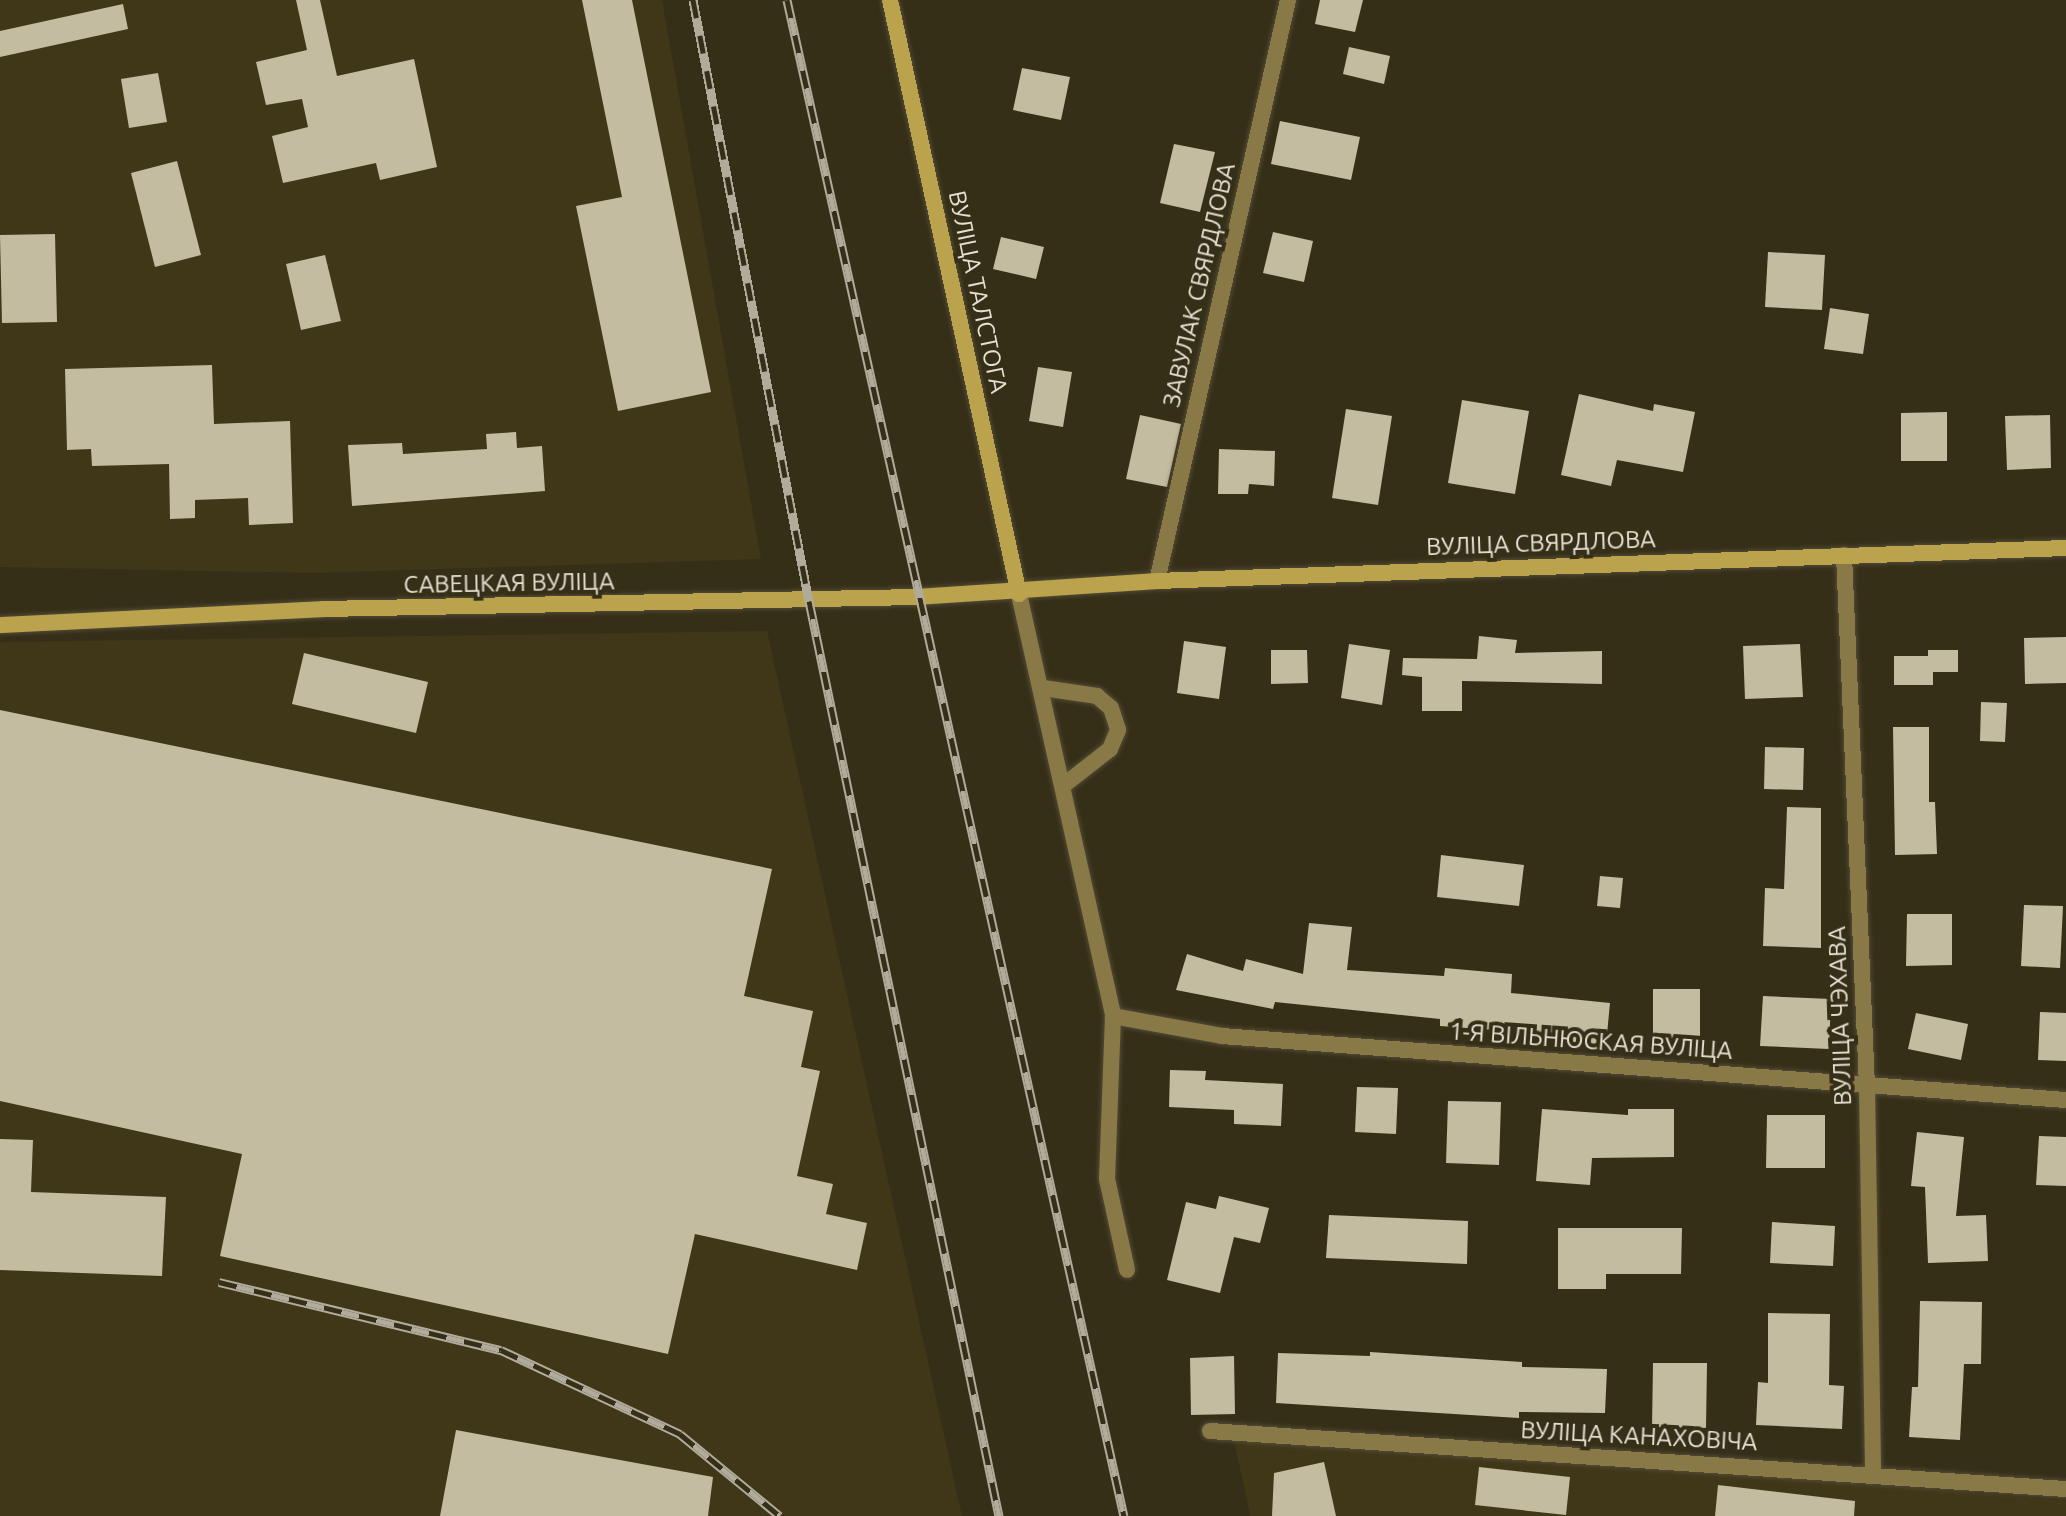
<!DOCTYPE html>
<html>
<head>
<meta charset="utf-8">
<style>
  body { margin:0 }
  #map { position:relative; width:2066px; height:1516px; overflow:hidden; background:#362f18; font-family:Ubuntu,sans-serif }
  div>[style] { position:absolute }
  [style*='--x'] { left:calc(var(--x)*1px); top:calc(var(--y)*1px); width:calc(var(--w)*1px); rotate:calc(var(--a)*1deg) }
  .built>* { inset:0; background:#403718 }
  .building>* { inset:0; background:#c4bca0 }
  .roads { filter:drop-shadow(0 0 2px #524b36) drop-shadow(0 0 2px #524b36) }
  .minor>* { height:16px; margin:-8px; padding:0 8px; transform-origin:8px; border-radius:8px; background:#887946 }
  .secondary>* { height:16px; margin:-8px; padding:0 8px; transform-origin:8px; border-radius:8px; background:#bba24c }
  .rail>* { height:9px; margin-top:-4.5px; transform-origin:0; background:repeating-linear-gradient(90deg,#362f18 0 18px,#b0ab9b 0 36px); box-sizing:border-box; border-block:2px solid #b0ab9b }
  span { translate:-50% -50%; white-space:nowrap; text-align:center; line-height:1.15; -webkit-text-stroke:8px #362f18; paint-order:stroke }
  .street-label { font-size:24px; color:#e5e1d3 }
</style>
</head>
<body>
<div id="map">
  <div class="built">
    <div style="clip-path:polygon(0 0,662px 0,761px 559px,313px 573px,0 567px)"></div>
    <div style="clip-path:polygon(767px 631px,962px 1516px,0 1516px,0 642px)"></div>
    <div style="clip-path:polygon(1232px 1430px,2066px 1501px,2066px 1516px,1250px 1516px)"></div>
  </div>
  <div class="building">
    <div style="clip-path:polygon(296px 0,320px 0,337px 76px,414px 59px,437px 167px,380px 180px,376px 163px,283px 183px,272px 136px,308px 127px,302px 99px,266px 105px,256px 62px,307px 50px)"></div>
    <div style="clip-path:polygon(582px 0,632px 0,711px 392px,618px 411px,576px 206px,622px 197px)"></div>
    <div style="clip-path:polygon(1320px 0,1363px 0,1355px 32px,1315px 24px)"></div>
    <div style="clip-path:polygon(123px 4px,128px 29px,0 57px,0 31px)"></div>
    <div style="clip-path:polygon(1349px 47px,1390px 56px,1384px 84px,1343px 74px)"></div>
    <div style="clip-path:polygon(1022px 68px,1070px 77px,1061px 120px,1013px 110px)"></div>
    <div style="clip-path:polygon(158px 73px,167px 122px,129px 128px,121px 79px)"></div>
    <div style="clip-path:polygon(1280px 121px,1360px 137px,1351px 180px,1271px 164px)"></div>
    <div style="clip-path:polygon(1174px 144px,1215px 152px,1200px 212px,1160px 203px)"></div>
    <div style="clip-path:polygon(177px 161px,201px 255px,155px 267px,131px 173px)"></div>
    <div style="clip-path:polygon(1273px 232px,1313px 241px,1304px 282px,1263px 273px)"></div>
    <div style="clip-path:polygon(55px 234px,57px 322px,2px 323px,0 235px)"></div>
    <div style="clip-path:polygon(1001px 237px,1044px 247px,1036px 279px,993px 269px)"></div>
    <div style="clip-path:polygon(1768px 252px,1825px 255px,1822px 310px,1765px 307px)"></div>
    <div style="clip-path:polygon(325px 255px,341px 321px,301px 330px,286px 264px)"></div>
    <div style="clip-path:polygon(1830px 308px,1869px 314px,1863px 354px,1824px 349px)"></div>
    <div style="clip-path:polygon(212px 365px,214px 424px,290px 421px,293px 523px,249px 525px,248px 498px,195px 500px,195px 518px,170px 519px,169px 464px,92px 466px,91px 449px,67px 450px,65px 369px)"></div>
    <div style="clip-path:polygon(1038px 367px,1072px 372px,1063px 427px,1029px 421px)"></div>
    <div style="clip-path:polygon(1579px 394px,1653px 411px,1654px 404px,1695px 412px,1683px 472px,1617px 460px,1611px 486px,1561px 475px)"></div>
    <div style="clip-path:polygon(1462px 400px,1529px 411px,1515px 494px,1448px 483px)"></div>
    <div style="clip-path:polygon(1346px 409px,1392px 416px,1378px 505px,1332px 498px)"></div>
    <div style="clip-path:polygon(1947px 412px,1947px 461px,1901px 461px,1901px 413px)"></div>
    <div style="clip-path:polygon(1140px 415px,1181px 424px,1167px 487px,1126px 479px)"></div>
    <div style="clip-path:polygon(2050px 415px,2051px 468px,2007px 470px,2005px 416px)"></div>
    <div style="clip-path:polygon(516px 432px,517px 448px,542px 446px,545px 491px,352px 506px,348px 445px,402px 443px,403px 454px,487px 449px,486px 434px)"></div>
    <div style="clip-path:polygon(1219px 449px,1275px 451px,1274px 486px,1249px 484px,1248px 494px,1218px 494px)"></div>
    <div style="clip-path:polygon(1479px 636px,1517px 640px,1515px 653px,1602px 651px,1602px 684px,1462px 681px,1462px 711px,1422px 711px,1422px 677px,1402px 675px,1403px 658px,1477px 659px)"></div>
    <div style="clip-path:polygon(2066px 637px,2066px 683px,2025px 684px,2024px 638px)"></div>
    <div style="clip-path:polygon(1184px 641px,1226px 647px,1219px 699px,1177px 693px)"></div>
    <div style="clip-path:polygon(1349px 644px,1390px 650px,1382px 705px,1341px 698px)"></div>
    <div style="clip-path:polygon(1800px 644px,1803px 697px,1745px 699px,1743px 646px)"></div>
    <div style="clip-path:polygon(1271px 650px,1307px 650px,1308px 683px,1271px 684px)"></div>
    <div style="clip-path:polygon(1928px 650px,1958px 650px,1958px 672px,1933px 672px,1933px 685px,1894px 685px,1894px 656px,1928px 656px)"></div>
    <div style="clip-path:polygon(304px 653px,428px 682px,416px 733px,292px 704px)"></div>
    <div style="clip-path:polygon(1981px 702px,2007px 703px,2005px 742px,1980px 741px)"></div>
    <div style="clip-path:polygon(0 710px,772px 869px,744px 996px,813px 1011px,801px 1067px,820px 1071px,797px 1176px,833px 1184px,826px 1214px,867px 1223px,857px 1270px,695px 1234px,668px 1354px,220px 1256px,242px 1154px,0 1101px)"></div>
    <div style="clip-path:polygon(1893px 727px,1929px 727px,1929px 802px,1935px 802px,1937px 854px,1895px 855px)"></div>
    <div style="clip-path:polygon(1765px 747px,1804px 748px,1803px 790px,1764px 789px)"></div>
    <div style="clip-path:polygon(1787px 807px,1821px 808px,1821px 948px,1763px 946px,1765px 888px,1784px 889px)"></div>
    <div style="clip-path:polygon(1441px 855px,1524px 865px,1519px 906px,1437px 897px)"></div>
    <div style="clip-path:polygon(1600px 876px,1623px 878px,1620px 908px,1597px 906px)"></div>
    <div style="clip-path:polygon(2024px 905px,2063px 906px,2060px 968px,2021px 966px)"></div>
    <div style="clip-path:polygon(1907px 914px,1952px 914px,1952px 965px,1906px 966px)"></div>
    <div style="clip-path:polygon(1309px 923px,1352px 927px,1347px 970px,1444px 976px,1445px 968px,1512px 974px,1511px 993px,1610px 1003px,1606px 1045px,1547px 1040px,1547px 1034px,1440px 1026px,1440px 1019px,1275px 1002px,1273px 1009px,1176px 990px,1187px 954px,1243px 971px,1246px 959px,1303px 974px)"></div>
    <div style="clip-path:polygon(1653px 989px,1700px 989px,1700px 1042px,1653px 1042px)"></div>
    <div style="clip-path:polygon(1763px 996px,1831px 999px,1829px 1049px,1760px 1046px)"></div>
    <div style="clip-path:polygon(2040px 1012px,2066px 1013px,2066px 1061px,2038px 1060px)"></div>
    <div style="clip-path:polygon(1916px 1013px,1968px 1024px,1961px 1060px,1908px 1049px)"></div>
    <div style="clip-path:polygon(1170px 1070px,1206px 1071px,1205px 1080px,1283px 1084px,1281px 1126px,1234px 1124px,1234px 1110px,1169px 1107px)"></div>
    <div style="clip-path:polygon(1357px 1087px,1398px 1088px,1396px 1134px,1355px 1132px)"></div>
    <div style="clip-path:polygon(1448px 1101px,1501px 1102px,1499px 1165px,1446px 1163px)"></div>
    <div style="clip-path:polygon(1542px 1109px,1628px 1115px,1628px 1109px,1674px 1109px,1674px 1157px,1592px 1158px,1590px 1185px,1536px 1181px)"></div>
    <div style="clip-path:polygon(1767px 1115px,1825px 1115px,1825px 1168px,1766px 1168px)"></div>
    <div style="clip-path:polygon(1917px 1132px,1964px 1137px,1956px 1216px,1986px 1215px,1988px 1261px,1928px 1263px,1925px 1187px,1911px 1186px)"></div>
    <div style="clip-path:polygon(2039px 1136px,2066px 1137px,2066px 1186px,2036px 1185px)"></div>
    <div style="clip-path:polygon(0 1139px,33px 1140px,31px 1192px,166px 1197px,162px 1276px,0 1270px)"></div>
    <div style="clip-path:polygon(1219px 1196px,1269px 1208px,1260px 1243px,1234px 1237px,1220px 1293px,1167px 1280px,1186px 1202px,1216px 1209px)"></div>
    <div style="clip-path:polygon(1329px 1215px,1468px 1221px,1467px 1264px,1326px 1258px)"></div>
    <div style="clip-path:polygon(1772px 1222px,1835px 1226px,1833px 1266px,1770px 1263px)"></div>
    <div style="clip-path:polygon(1558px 1228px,1682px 1228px,1681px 1274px,1606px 1274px,1606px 1289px,1558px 1289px)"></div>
    <div style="clip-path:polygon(1920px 1301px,1982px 1302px,1981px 1364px,1964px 1364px,1960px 1440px,1909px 1437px,1912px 1387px,1918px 1387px)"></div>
    <div style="clip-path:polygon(1768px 1313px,1830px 1314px,1829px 1385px,1844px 1386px,1842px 1429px,1756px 1425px,1758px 1382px,1768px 1383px)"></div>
    <div style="clip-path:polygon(1370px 1352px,1522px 1362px,1522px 1367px,1607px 1369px,1605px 1413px,1519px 1412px,1519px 1418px,1276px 1403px,1278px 1353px,1370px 1356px)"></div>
    <div style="clip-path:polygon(1234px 1356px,1235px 1414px,1191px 1415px,1190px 1358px)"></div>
    <div style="clip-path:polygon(1653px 1363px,1707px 1363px,1706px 1428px,1652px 1427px)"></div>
    <div style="clip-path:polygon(456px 1430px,713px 1477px,708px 1516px,440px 1516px)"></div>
    <div style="clip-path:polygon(1324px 1462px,1336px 1516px,1272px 1516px,1274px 1473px)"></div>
    <div style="clip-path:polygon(1479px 1467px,1570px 1477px,1566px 1515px,1475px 1505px)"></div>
    <div style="clip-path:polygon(1718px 1485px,1855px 1501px,1854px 1516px,1715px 1516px)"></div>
  </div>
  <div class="roads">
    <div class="minor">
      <div style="--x:1844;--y:555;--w:531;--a:87.52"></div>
      <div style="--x:1867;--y:1086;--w:388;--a:89.1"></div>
      <div style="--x:1157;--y:581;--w:596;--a:-77.29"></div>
      <div style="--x:1019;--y:594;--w:432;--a:77.4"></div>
      <div style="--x:1113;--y:1016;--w:163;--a:92.1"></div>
      <div style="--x:1107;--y:1179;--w:93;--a:77.6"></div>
      <div style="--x:1043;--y:688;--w:55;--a:8.4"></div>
      <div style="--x:1097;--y:696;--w:18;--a:41"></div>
      <div style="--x:1111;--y:708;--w:23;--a:72"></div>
      <div style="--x:1118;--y:730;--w:21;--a:113"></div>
      <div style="--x:1110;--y:749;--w:58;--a:142"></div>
      <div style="--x:1113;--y:1016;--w:111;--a:10.4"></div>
      <div style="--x:1222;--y:1036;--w:846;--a:4.34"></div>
      <div style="--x:1210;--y:1431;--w:858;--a:3.88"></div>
    </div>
    <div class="secondary">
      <div style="--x:890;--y:0;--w:608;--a:77.75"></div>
      <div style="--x:0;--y:625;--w:323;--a:-2.8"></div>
      <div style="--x:323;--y:609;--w:594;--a:-1.16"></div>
      <div style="--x:917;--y:597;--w:241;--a:-3.8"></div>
      <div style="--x:1157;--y:581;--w:910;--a:-2.08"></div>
    </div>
  </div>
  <div class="rail">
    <div style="--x:693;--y:0;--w:612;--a:79.08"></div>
    <div style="--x:809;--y:601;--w:935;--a:78.27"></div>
    <div style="--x:787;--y:0;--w:1553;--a:77.47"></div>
    <div style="--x:219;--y:1282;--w:290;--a:13.6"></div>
    <div style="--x:501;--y:1350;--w:198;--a:25.1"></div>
    <div style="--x:680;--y:1434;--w:129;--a:39.4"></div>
  </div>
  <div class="street-label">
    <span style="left:1199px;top:285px;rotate:-77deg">ЗАВУЛАК СВЯРДЛОВА</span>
    <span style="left:978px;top:292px;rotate:78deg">ВУЛІЦА ТАЛСТОГА</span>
    <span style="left:1541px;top:543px;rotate:-2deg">ВУЛІЦА СВЯРДЛОВА</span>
    <span style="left:509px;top:583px;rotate:-1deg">САВЕЦКАЯ ВУЛІЦА</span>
    <span style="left:1840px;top:1016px;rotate:-92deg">ВУЛІЦА ЧЭХАВА</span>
    <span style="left:1591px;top:1041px;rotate:4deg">1-Я ВІЛЬНЮСКАЯ ВУЛІЦА</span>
    <span style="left:1639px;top:1436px;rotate:3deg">ВУЛІЦА КАНАХОВІЧА</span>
  </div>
</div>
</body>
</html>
